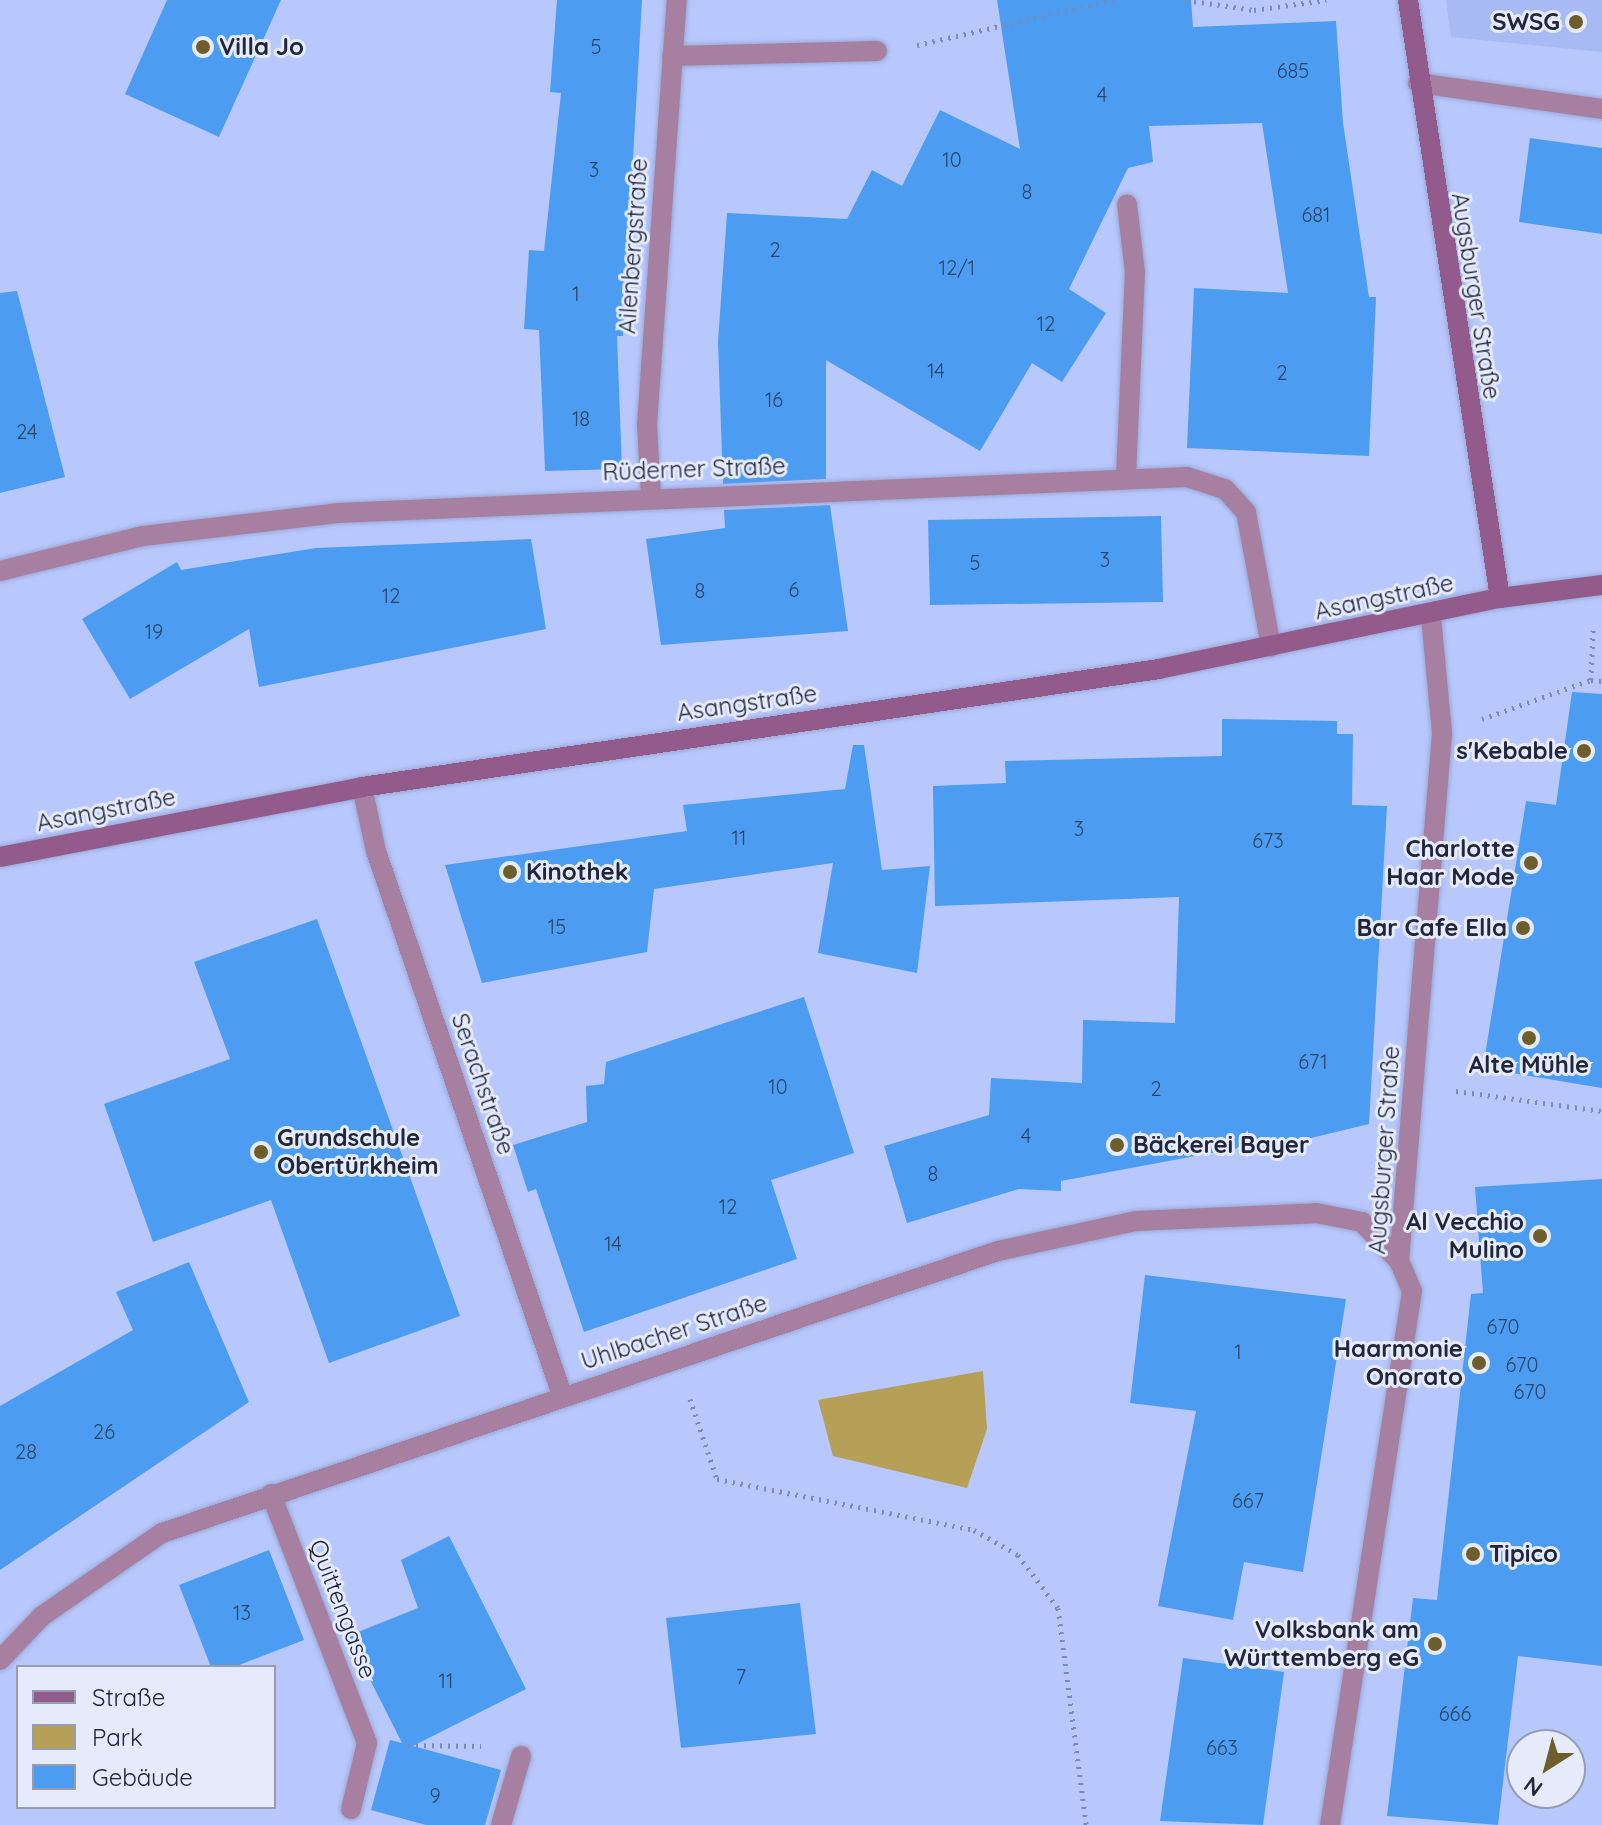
<!DOCTYPE html>
<html>
<head>
<meta charset="utf-8">
<style>
  body { margin:0 }
  #map { position:relative; width:1602px; height:1825px; overflow:hidden; background:#b8c8fd; font-family:Quicksand,sans-serif }
  div>[style] { position:absolute }
  [style*='--x'] { left:calc(var(--x)*1px); top:calc(var(--y)*1px); width:calc(var(--w)*1px); rotate:calc(var(--a)*1deg) }
  .built>* { inset:0; background:#a8baf3 }
  .green>* { inset:0; background:#b69f57 }
  .building>* { inset:0; background:#4c9df1 }
  .path>* { height:5px; margin-top:-2.5px; transform-origin:0; background:repeating-linear-gradient(90deg,#7e8ab3 0 2px,transparent 0 8px) }
  .roads { filter:drop-shadow(0 0 2px #9aa8d6) drop-shadow(0 0 2px #9aa8d6) }
  .lane>* { height:20px; margin:-10px; padding:0 10px; transform-origin:10px; border-radius:10px; background:#a780a1 }
  .street>* { height:20px; margin:-10px; padding:0 10px; transform-origin:10px; border-radius:10px; background:#a780a1 }
  .secondary>* { height:20px; margin:-10px; padding:0 10px; transform-origin:10px; border-radius:10px; background:#935a8c }
  .dots>* { width:22px; height:22px; translate:-50% -50%; box-sizing:border-box; border:4px solid #e5ebfb; border-radius:50% }
  span { translate:-50% -50%; white-space:nowrap; text-align:center; line-height:1.15; -webkit-text-stroke:6px #e5ebfb; paint-order:stroke }
  .number-label { font-size:20px; color:#2c4468 }
  .number-label span { -webkit-text-stroke-width:0 }
  .poi-label { font-size:24px; color:#21263a; font-weight:700 }
  .right { translate:-100% -50%; text-align:right }
  .left { translate:0 -50%; text-align:left }
  .street-label { font-size:24px; color:#21263a }
  .legend { position:absolute; left:16px; top:1665px; width:260px; height:144px; box-sizing:border-box; background:#e5ebfb; border:2px solid #979cae; margin:0; padding:10px 14px; list-style:none; font-size:24px; color:#21263a }
  .legend li { display:flex; align-items:center; gap:16px; height:40px }
  .legend b { width:40px; border:2px solid #979cae }
  .north { position:absolute; left:1506px; top:1729px; width:80px; height:80px; box-sizing:border-box; background:#e5ebfb; border:2px solid #979cae; border-radius:50%; rotate:216deg; font-size:22px; font-weight:700; line-height:32px; text-align:center; color:#21263a }
  .north::after { content:''; display:block; margin:auto; width:28px; height:36px; background:#6e5e2b; clip-path:polygon(50% 0,100% 100%,50% 72%,0 100%) }
</style>
</head>
<body>
<div id="map">
  <div class="built">
    <div style="clip-path:polygon(1446px 0,1602px 0,1602px 52px,1451px 37px)"></div>
  </div>
  <div class="green">
    <div style="clip-path:polygon(983px 1371px,987px 1429px,967px 1488px,833px 1456px,818px 1400px)"></div>
  </div>
  <div class="building">
    <div style="clip-path:polygon(167px 0,281px 0,219px 137px,125px 94px)"></div>
    <div style="clip-path:polygon(557px 0,642px 0,623px 336px,617px 336px,622px 469px,545px 471px,539px 330px,524px 329px,529px 250px,544px 251px,561px 93px,550px 92px)"></div>
    <div style="clip-path:polygon(997px 0,1191px 0,1193px 27px,1336px 21px,1343px 123px,1369px 297px,1376px 297px,1369px 456px,1187px 448px,1194px 288px,1288px 293px,1262px 123px,1149px 126px,1153px 162px,1128px 168px,1069px 289px,1106px 313px,1062px 382px,1032px 363px,980px 451px,826px 360px,826px 479px,723px 484px,718px 342px,727px 213px,847px 219px,872px 170px,902px 186px,940px 110px,1020px 149px)"></div>
    <div style="clip-path:polygon(1530px 138px,1602px 148px,1602px 234px,1519px 222px)"></div>
    <div style="clip-path:polygon(17px 291px,65px 477px,0 493px,0 293px)"></div>
    <div style="clip-path:polygon(830px 505px,848px 631px,661px 645px,646px 539px,725px 528px,724px 510px)"></div>
    <div style="clip-path:polygon(1161px 516px,1163px 602px,930px 605px,928px 520px)"></div>
    <div style="clip-path:polygon(531px 539px,546px 629px,259px 687px,249px 629px,130px 699px,82px 619px,177px 562px,181px 570px,316px 548px)"></div>
    <div style="clip-path:polygon(1572px 692px,1602px 694px,1602px 1088px,1483px 1068px,1526px 801px,1556px 805px)"></div>
    <div style="clip-path:polygon(1222px 719px,1337px 721px,1337px 734px,1353px 734px,1352px 805px,1387px 806px,1369px 1124px,1249px 1153px,1249px 1146px,1061px 1181px,1061px 1191px,1019px 1189px,907px 1223px,884px 1146px,989px 1115px,991px 1078px,1082px 1083px,1083px 1020px,1175px 1023px,1179px 897px,935px 906px,933px 786px,1006px 783px,1005px 761px,1222px 756px)"></div>
    <div style="clip-path:polygon(853px 745px,864px 745px,882px 870px,930px 866px,917px 973px,818px 953px,833px 863px,654px 889px,647px 952px,482px 983px,445px 865px,687px 831px,683px 805px,845px 789px)"></div>
    <div style="clip-path:polygon(317px 919px,460px 1316px,329px 1363px,271px 1200px,153px 1242px,104px 1104px,230px 1059px,194px 962px)"></div>
    <div style="clip-path:polygon(804px 997px,854px 1153px,771px 1180px,797px 1259px,584px 1332px,536px 1189px,528px 1192px,513px 1145px,587px 1122px,586px 1086px,604px 1084px,606px 1062px)"></div>
    <div style="clip-path:polygon(1602px 1179px,1602px 1666px,1518px 1656px,1498px 1825px,1387px 1816px,1413px 1598px,1437px 1600px,1471px 1294px,1483px 1293px,1475px 1187px)"></div>
    <div style="clip-path:polygon(189px 1262px,249px 1402px,0 1570px,0 1406px,133px 1330px,116px 1292px)"></div>
    <div style="clip-path:polygon(1145px 1275px,1346px 1299px,1303px 1572px,1244px 1562px,1233px 1620px,1158px 1606px,1196px 1411px,1130px 1403px)"></div>
    <div style="clip-path:polygon(449px 1536px,526px 1689px,413px 1746px,501px 1770px,485px 1825px,426px 1825px,371px 1810px,390px 1740px,402px 1743px,348px 1636px,418px 1608px,401px 1560px)"></div>
    <div style="clip-path:polygon(269px 1550px,304px 1640px,234px 1667px,211px 1667px,179px 1585px)"></div>
    <div style="clip-path:polygon(800px 1603px,816px 1734px,681px 1748px,666px 1618px)"></div>
    <div style="clip-path:polygon(1183px 1658px,1284px 1672px,1263px 1825px,1160px 1821px)"></div>
  </div>
  <div class="path">
    <div style="--x:1186;--y:0;--w:69;--a:8.4"></div>
    <div style="--x:1254;--y:10;--w:73;--a:-7.9"></div>
    <div style="--x:917;--y:45;--w:202;--a:-12.9"></div>
    <div style="--x:1591;--y:680;--w:11;--a:5"></div>
    <div style="--x:1482;--y:719;--w:116;--a:-19.7"></div>
    <div style="--x:1591;--y:680;--w:50;--a:-87.7"></div>
    <div style="--x:1456;--y:1091;--w:147;--a:7.8"></div>
    <div style="--x:690;--y:1399;--w:84;--a:71.4"></div>
    <div style="--x:717;--y:1479;--w:262;--a:11.2"></div>
    <div style="--x:974;--y:1530;--w:51;--a:29.6"></div>
    <div style="--x:1018;--y:1555;--w:66;--a:53"></div>
    <div style="--x:1058;--y:1608;--w:219;--a:82.6"></div>
    <div style="--x:408;--y:1745;--w:73;--a:0.8"></div>
  </div>
  <div class="roads">
    <div class="lane">
      <div style="--x:672;--y:56;--w:205;--a:-1.4"></div>
      <div style="--x:1126;--y:477;--w:204;--a:-87.5"></div>
      <div style="--x:1135;--y:273;--w:69;--a:-96.6"></div>
      <div style="--x:271;--y:1494;--w:267;--a:68.9"></div>
      <div style="--x:367;--y:1743;--w:68;--a:103.6"></div>
    </div>
    <div class="street">
      <div style="--x:1418;--y:83;--w:186;--a:8"></div>
      <div style="--x:651;--y:496;--w:71;--a:-93.2"></div>
      <div style="--x:647;--y:425;--w:426;--a:-86"></div>
      <div style="--x:0;--y:571;--w:147;--a:-13.8"></div>
      <div style="--x:143;--y:536;--w:196;--a:-6.7"></div>
      <div style="--x:338;--y:513;--w:850;--a:-2.43"></div>
      <div style="--x:1187;--y:477;--w:40;--a:18"></div>
      <div style="--x:1225;--y:489;--w:31;--a:48"></div>
      <div style="--x:1246;--y:512;--w:137;--a:79.5"></div>
      <div style="--x:362;--y:787;--w:66;--a:77.7"></div>
      <div style="--x:376;--y:851;--w:575;--a:71.12"></div>
      <div style="--x:0;--y:1660;--w:61;--a:-46.3"></div>
      <div style="--x:42;--y:1616;--w:146;--a:-34.7"></div>
      <div style="--x:162;--y:1533;--w:882;--a:-18.64"></div>
      <div style="--x:998;--y:1251;--w:141;--a:-12.3"></div>
      <div style="--x:1136;--y:1221;--w:180;--a:-2.5"></div>
      <div style="--x:1316;--y:1213;--w:47;--a:11.1"></div>
      <div style="--x:1362;--y:1222;--w:54;--a:46.5"></div>
      <div style="--x:501;--y:1825;--w:72;--a:-73.8"></div>
      <div style="--x:1330;--y:1825;--w:540;--a:-81.27"></div>
      <div style="--x:1412;--y:1291;--w:33;--a:-113"></div>
      <div style="--x:1399;--y:1261;--w:530;--a:-85.34"></div>
      <div style="--x:1442;--y:733;--w:118;--a:-95.4"></div>
    </div>
    <div class="secondary">
      <div style="--x:1408;--y:0;--w:605;--a:81.25"></div>
      <div style="--x:0;--y:857;--w:369;--a:-10.9"></div>
      <div style="--x:362;--y:787;--w:806;--a:-8.42"></div>
      <div style="--x:1159;--y:669;--w:348;--a:-11.8"></div>
      <div style="--x:1500;--y:598;--w:103;--a:-7.3"></div>
    </div>
  </div>
  <div class="dots">
    <div style="left:1576px;top:22px;background:#6e5e2b"></div>
    <div style="left:203px;top:47px;background:#6e5e2b"></div>
    <div style="left:1584px;top:751px;background:#6e5e2b"></div>
    <div style="left:1531px;top:863px;background:#6e5e2b"></div>
    <div style="left:510px;top:872px;background:#6e5e2b"></div>
    <div style="left:1523px;top:928px;background:#6e5e2b"></div>
    <div style="left:1529px;top:1038px;background:#6e5e2b"></div>
    <div style="left:1117px;top:1145px;background:#6e5e2b"></div>
    <div style="left:261px;top:1152px;background:#6e5e2b"></div>
    <div style="left:1540px;top:1236px;background:#6e5e2b"></div>
    <div style="left:1479px;top:1363px;background:#6e5e2b"></div>
    <div style="left:1473px;top:1554px;background:#6e5e2b"></div>
    <div style="left:1435px;top:1644px;background:#6e5e2b"></div>
  </div>
  <div class="number-label">
    <span style="left:596px;top:46px">5</span>
    <span style="left:1293px;top:70px">685</span>
    <span style="left:1102px;top:94px">4</span>
    <span style="left:952px;top:159px">10</span>
    <span style="left:594px;top:169px">3</span>
    <span style="left:1027px;top:191px">8</span>
    <span style="left:1316px;top:214px">681</span>
    <span style="left:775px;top:249px">2</span>
    <span style="left:957px;top:267px">12/1</span>
    <span style="left:576px;top:293px">1</span>
    <span style="left:1046px;top:323px">12</span>
    <span style="left:936px;top:370px">14</span>
    <span style="left:1282px;top:372px">2</span>
    <span style="left:774px;top:399px">16</span>
    <span style="left:581px;top:418px">18</span>
    <span style="left:27px;top:431px">24</span>
    <span style="left:1105px;top:559px">3</span>
    <span style="left:975px;top:562px">5</span>
    <span style="left:794px;top:589px">6</span>
    <span style="left:700px;top:590px">8</span>
    <span style="left:391px;top:595px">12</span>
    <span style="left:154px;top:631px">19</span>
    <span style="left:1079px;top:828px">3</span>
    <span style="left:739px;top:837px">11</span>
    <span style="left:1268px;top:840px">673</span>
    <span style="left:557px;top:926px">15</span>
    <span style="left:1313px;top:1061px">671</span>
    <span style="left:778px;top:1086px">10</span>
    <span style="left:1156px;top:1088px">2</span>
    <span style="left:1026px;top:1135px">4</span>
    <span style="left:933px;top:1173px">8</span>
    <span style="left:728px;top:1206px">12</span>
    <span style="left:613px;top:1243px">14</span>
    <span style="left:1503px;top:1326px">670</span>
    <span style="left:1238px;top:1351px">1</span>
    <span style="left:1522px;top:1364px">670</span>
    <span style="left:1530px;top:1391px">670</span>
    <span style="left:104px;top:1431px">26</span>
    <span style="left:26px;top:1451px">28</span>
    <span style="left:1248px;top:1500px">667</span>
    <span style="left:242px;top:1612px">13</span>
    <span style="left:741px;top:1676px">7</span>
    <span style="left:446px;top:1680px">11</span>
    <span style="left:1455px;top:1713px">666</span>
    <span style="left:1222px;top:1747px">663</span>
    <span style="left:435px;top:1795px">9</span>
  </div>
  <div class="poi-label">
    <span class="right" style="left:1560px;top:22px">SWSG</span>
    <span class="left" style="left:219px;top:47px">Villa Jo</span>
    <span class="right" style="left:1568px;top:751px">s'Kebable</span>
    <span class="right" style="left:1515px;top:863px">Charlotte<br>Haar Mode</span>
    <span class="left" style="left:526px;top:872px">Kinothek</span>
    <span class="right" style="left:1507px;top:928px">Bar Cafe Ella</span>
    <span style="left:1529px;top:1065px">Alte Mühle</span>
    <span class="left" style="left:277px;top:1152px">Grundschule<br>Obertürkheim</span>
    <span class="left" style="left:1133px;top:1145px">Bäckerei Bayer</span>
    <span class="right" style="left:1524px;top:1236px">Al Vecchio<br>Mulino</span>
    <span class="right" style="left:1463px;top:1363px">Haarmonie<br>Onorato</span>
    <span class="left" style="left:1489px;top:1554px">Tipico</span>
    <span class="right" style="left:1419px;top:1644px">Volksbank am<br>Württemberg eG</span>
  </div>
  <div class="street-label">
    <span style="left:633px;top:246px;rotate:-86deg">Ailenbergstraße</span>
    <span style="left:1476px;top:296px;rotate:81deg">Augsburger Straße</span>
    <span style="left:694px;top:469px;rotate:-2deg">Rüderner Straße</span>
    <span style="left:1384px;top:597px;rotate:-12deg">Asangstraße</span>
    <span style="left:747px;top:703px;rotate:-8deg">Asangstraße</span>
    <span style="left:106px;top:810px;rotate:-11deg">Asangstraße</span>
    <span style="left:483px;top:1084px;rotate:71deg">Serachstraße</span>
    <span style="left:1384px;top:1150px;rotate:-86deg">Augsburger Straße</span>
    <span style="left:674px;top:1332px;rotate:-18deg">Uhlbacher Straße</span>
    <span style="left:343px;top:1609px;rotate:69deg">Quittengasse</span>
  </div>
  <ul class="legend">
  <li><b style="height:10px;background:#935a8c"></b>Straße</li>
  <li><b style="height:22px;background:#b69f57"></b>Park</li>
  <li><b style="height:22px;background:#4c9df1"></b>Gebäude</li>
  </ul>
  <div class="north">N</div>
</div>
</body>
</html>
